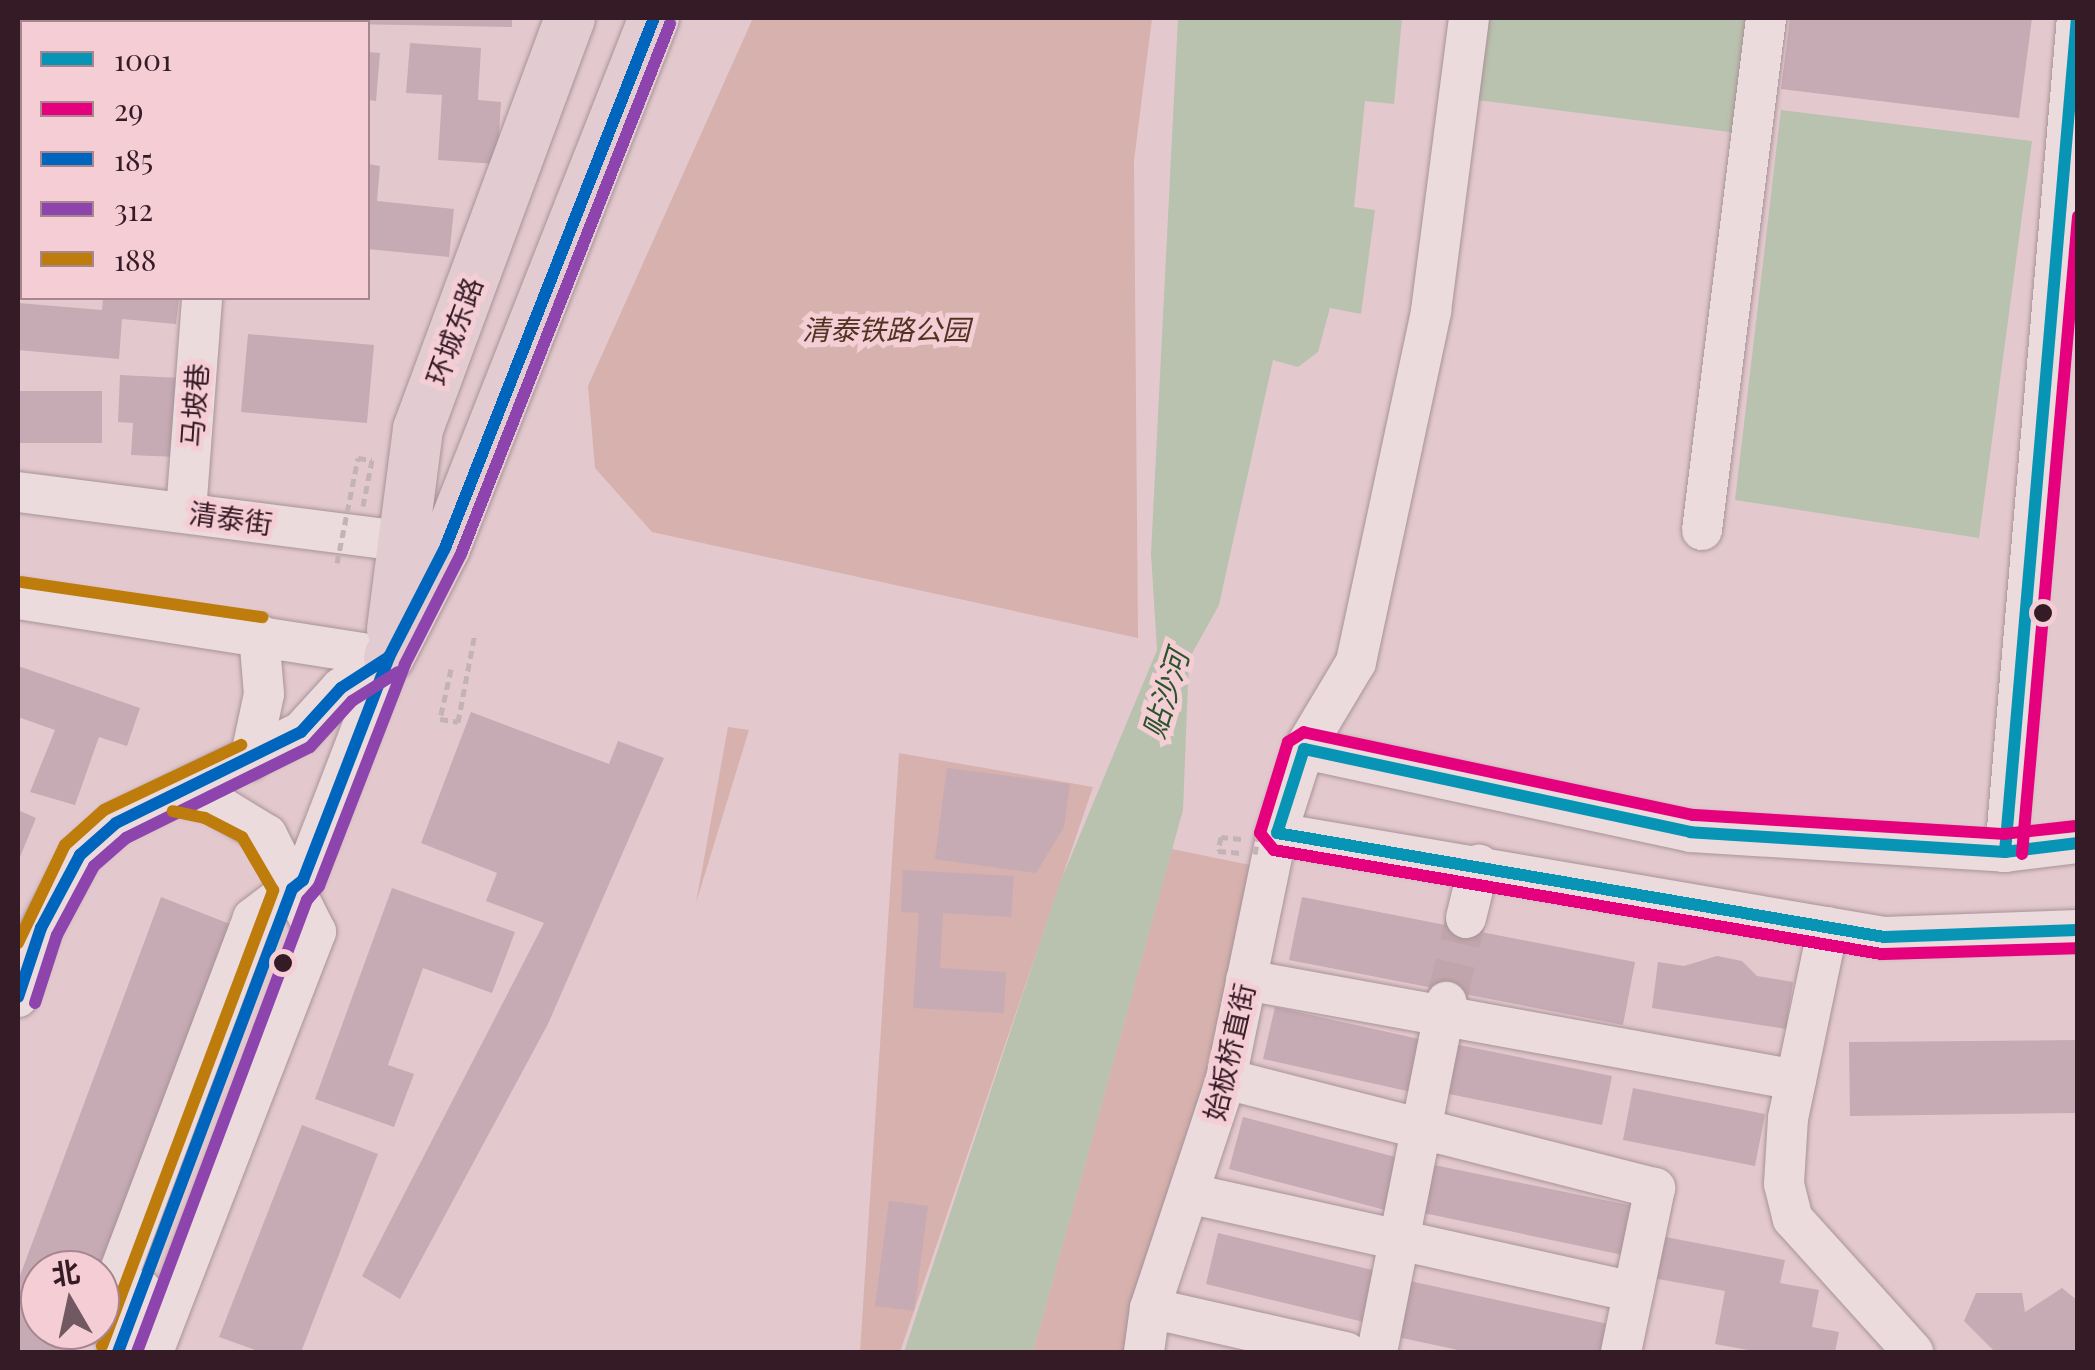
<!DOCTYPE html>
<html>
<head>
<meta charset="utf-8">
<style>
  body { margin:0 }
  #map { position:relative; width:2095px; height:1370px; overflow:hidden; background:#e3c9ce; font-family:"Playfair Display","Noto Sans SC",serif }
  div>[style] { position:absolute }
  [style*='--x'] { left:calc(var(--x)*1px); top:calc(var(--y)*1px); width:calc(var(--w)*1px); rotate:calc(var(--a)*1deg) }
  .green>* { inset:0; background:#d6b1ad }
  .water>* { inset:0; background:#b9c2ae }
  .building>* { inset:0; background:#c6aab4 }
  .minor-tunnel>* { height:40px; margin-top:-20px; transform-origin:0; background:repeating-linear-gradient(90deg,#c0a6ac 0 40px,transparent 0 60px) }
  .path>* { height:5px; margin-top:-2.5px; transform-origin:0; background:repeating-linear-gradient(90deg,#c3b2b6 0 8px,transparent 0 13px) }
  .roads { filter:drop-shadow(0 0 2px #a89398) drop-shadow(0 0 2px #a89398) }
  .minor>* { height:40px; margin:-20px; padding:0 20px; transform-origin:20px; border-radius:20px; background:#ebdbdd }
  .major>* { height:50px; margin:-25px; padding:0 25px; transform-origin:25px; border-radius:25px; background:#e2ccd1 }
  .path-bridge>* { height:5px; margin-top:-2.5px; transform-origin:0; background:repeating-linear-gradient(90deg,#c3b2b6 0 8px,transparent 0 13px) }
  .bus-1>* { height:12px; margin:-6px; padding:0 6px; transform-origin:6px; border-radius:6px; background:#0894b5 }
  .bus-2>* { height:12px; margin:-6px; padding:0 6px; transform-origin:6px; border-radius:6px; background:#e5007d }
  .bus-3>* { height:12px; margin:-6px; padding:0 6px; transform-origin:6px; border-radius:6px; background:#0065bd }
  .bus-4>* { height:12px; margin:-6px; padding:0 6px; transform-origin:6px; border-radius:6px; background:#8e44ad }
  .bus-5>* { height:12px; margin:-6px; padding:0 6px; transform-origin:6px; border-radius:6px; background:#bd7c0b }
  .dots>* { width:28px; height:28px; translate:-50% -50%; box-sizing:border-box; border:5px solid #f5cdd5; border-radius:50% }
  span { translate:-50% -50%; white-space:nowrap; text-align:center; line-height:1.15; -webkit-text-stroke:10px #f5cdd5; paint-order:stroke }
  .park-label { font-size:28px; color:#513322; font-style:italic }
  .street-label { font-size:28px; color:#351b26 }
  .water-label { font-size:30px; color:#2a552c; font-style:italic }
  .frame { position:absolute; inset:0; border:20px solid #351b26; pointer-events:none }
  .legend { position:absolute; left:20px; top:20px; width:350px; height:280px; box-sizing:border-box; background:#f5cdd5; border:2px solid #a8868f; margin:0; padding:12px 18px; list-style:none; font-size:30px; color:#351b26 }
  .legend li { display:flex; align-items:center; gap:20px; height:50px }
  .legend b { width:50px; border:2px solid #a8868f }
  .north { position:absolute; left:20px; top:1250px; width:100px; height:100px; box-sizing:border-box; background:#f5cdd5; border:2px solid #a8868f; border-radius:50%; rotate:351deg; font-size:28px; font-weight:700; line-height:40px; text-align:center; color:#351b26 }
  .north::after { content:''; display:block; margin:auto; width:35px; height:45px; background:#725861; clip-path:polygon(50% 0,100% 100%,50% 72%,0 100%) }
</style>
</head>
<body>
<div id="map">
  <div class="green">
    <div style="clip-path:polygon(753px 18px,1152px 18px,1134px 161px,1138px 638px,652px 532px,595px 468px,588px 386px)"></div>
    <div style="clip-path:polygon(728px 727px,749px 730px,696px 903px)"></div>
    <div style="clip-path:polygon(899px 753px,1093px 787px,900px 1352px,860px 1352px)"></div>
    <div style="clip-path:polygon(1172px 849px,1250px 865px,1222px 1010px,1135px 1352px,1033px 1352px)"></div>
  </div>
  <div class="water">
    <div style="clip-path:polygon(1178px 18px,1402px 18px,1394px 104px,1365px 101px,1354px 207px,1375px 210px,1361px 314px,1330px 308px,1318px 352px,1298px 367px,1273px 360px,1219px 605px,1189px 659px,1183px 810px,1033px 1352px,904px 1352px,1059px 885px,1157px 650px,1151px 554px)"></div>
    <div style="clip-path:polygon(1488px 18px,1753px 18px,1737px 133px,1477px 100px)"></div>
    <div style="clip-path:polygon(1781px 110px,2032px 141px,1979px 538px,1735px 500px)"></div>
  </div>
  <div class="building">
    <div style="clip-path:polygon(18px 18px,207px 18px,207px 22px,22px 22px,18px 73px)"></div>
    <div style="clip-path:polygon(243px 18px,512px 18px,512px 27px,243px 22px)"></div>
    <div style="clip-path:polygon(1790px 18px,2032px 18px,2019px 118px,1781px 89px)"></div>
    <div style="clip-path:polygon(410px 43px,481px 48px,478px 100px,501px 102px,497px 164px,438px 160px,442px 95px,406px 93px)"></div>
    <div style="clip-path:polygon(368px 52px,380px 53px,376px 101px,368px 100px)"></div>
    <div style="clip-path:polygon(18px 96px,22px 96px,22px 157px,18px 157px)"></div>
    <div style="clip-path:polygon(368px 164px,380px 166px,377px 201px,454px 209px,449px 257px,368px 249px)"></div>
    <div style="clip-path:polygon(18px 168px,22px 168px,22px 232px,18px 232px)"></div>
    <div style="clip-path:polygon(103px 298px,179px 298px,176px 324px,122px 319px,119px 359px,18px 350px,18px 303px,102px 310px)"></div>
    <div style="clip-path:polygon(248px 334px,374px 345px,367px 423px,241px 412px)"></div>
    <div style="clip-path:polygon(120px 375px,180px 378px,176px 457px,131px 455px,133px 423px,118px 422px)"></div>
    <div style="clip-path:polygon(18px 391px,102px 391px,102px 443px,18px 443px)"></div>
    <div style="clip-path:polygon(18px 666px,140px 708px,127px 746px,99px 737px,75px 805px,30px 792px,55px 730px,18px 717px)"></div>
    <div style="clip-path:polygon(471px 712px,609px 764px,618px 741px,664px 758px,548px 1024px,400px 1299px,362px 1276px,544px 923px,486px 901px,497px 873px,421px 843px)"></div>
    <div style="clip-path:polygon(947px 768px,1070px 784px,1064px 827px,1036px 873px,935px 859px)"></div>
    <div style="clip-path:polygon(18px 810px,36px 818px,18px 862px)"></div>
    <div style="clip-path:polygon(903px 870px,1014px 876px,1011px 917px,943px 913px,940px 968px,1006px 972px,1004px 1013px,913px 1008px,919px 913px,901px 912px)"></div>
    <div style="clip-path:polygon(392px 888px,515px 932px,492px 993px,423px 968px,388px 1065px,414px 1074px,394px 1127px,315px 1099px)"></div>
    <div style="clip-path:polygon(161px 897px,235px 926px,100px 1270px,40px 1270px,40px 1330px,77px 1330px,67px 1352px,18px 1352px,18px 1281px)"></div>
    <div style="clip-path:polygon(1302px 897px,1635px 962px,1623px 1025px,1289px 960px)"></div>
    <div style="clip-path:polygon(1717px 956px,1742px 961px,1757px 976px,1793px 982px,1786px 1029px,1652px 1008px,1658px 962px,1684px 966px)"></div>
    <div style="clip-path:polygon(1275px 1007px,1428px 1041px,1416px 1093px,1263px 1059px)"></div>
    <div style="clip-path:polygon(2078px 1040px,2078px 1113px,1850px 1116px,1849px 1042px)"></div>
    <div style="clip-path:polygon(1449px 1043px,1612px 1076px,1602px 1125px,1439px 1092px)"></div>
    <div style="clip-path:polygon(1633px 1088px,1765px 1114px,1755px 1166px,1623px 1140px)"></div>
    <div style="clip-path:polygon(1243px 1117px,1403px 1159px,1389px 1211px,1229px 1169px)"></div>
    <div style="clip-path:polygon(302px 1125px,378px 1154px,301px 1352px,261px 1352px,219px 1337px)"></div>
    <div style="clip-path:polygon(1429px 1164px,1633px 1206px,1623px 1255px,1419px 1212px)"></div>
    <div style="clip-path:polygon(889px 1201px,928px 1206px,914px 1311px,875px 1306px)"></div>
    <div style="clip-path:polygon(1218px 1233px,1381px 1272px,1368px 1323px,1206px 1284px)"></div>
    <div style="clip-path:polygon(1655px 1235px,1785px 1260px,1780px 1283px,1819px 1290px,1812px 1327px,1839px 1332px,1835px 1352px,1759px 1352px,1715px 1344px,1725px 1291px,1647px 1277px)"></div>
    <div style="clip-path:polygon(1405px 1280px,1613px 1325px,1607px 1352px,1467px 1352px,1393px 1336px)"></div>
    <div style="clip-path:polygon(2062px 1288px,2078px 1301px,2078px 1352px,1995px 1352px,1964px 1321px,1976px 1293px,2022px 1293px,2025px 1312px)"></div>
  </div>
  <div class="minor-tunnel">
    <div style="--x:1446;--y:1002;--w:86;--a:-76.6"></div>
  </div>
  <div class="path">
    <div style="--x:451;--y:669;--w:51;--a:102.4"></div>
    <div style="--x:440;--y:719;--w:18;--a:9"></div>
    <div style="--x:458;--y:722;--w:91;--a:-79.2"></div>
    <div style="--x:1241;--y:839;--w:20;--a:-174"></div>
    <div style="--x:1221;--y:837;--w:14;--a:102"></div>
    <div style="--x:1218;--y:851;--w:24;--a:5"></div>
  </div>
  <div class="roads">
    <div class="minor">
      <div style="--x:222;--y:22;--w:4;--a:-90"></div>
      <div style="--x:18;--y:492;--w:416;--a:7.3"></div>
      <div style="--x:186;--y:512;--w:215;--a:-85.7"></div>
      <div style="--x:1702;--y:530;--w:516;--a:-82.87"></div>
      <div style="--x:18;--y:599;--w:376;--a:8.9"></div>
      <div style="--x:1304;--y:749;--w:396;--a:12.1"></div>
      <div style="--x:1691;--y:832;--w:315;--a:3.6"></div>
      <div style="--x:2005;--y:852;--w:74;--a:-7"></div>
      <div style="--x:250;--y:760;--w:67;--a:-78"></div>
      <div style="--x:264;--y:694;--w:60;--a:-94.8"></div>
      <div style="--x:1277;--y:833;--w:616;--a:9.72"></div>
      <div style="--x:1884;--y:937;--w:194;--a:-2.1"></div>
      <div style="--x:2005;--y:852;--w:837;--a:-85.07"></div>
      <div style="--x:1466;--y:918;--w:55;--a:-76.2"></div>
      <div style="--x:1828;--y:927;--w:195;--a:101.8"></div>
      <div style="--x:1788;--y:1118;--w:66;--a:93.5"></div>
      <div style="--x:1784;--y:1184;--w:36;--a:76"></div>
      <div style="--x:1793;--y:1219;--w:179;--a:47.9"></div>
      <div style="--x:1246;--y:980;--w:559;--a:10.3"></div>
      <div style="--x:18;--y:997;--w:73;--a:-71.6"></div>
      <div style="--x:41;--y:928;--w:83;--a:-61.9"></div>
      <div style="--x:80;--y:855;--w:48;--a:-41.6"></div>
      <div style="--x:116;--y:823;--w:206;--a:-26.2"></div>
      <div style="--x:301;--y:732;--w:59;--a:-47.7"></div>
      <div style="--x:341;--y:688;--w:57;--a:-32.9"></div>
      <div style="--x:1226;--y:1079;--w:443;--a:14.3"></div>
      <div style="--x:1655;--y:1188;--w:167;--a:101.7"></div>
      <div style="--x:1192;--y:1194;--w:452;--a:12.5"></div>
      <div style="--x:1150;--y:1308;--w:201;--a:12.7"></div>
      <div style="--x:100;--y:1323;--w:433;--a:-69.3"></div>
      <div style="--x:253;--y:918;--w:63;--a:-37.2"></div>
      <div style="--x:303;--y:880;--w:239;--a:-68.9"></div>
      <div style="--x:118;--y:1352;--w:66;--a:-68.8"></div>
      <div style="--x:153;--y:1352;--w:451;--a:-68.8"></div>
      <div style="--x:316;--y:932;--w:109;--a:-116.8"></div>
      <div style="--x:267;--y:835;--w:66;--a:-148.7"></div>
      <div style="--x:211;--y:801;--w:36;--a:-169"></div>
      <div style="--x:1144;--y:1352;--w:44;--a:-82.2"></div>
      <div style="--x:1150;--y:1308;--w:241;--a:-71.6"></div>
      <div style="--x:1226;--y:1079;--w:251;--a:-78.3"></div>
      <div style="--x:1277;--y:833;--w:88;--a:-72.2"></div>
      <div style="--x:1304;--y:749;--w:101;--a:-59.1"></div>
      <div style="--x:1356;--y:662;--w:359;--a:-77.9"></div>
      <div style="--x:1431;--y:311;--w:295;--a:-82.6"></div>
      <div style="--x:1377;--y:1352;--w:357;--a:-78.8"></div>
    </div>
    <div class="major">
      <div style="--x:392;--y:629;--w:202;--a:-82.6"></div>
      <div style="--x:418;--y:429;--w:438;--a:-69.7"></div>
      <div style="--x:389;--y:657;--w:123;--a:-62.8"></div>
      <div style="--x:445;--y:548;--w:570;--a:-68.48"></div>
    </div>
  </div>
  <div class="path-bridge">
    <div style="--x:337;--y:563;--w:107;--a:-78.7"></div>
    <div style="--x:358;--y:458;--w:14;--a:8"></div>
    <div style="--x:372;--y:460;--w:47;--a:101.1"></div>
    <div style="--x:1255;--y:854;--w:55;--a:-79.5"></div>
  </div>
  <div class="bus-1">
    <div style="--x:2078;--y:843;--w:74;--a:173"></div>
    <div style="--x:2005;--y:852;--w:315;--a:-176.4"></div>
    <div style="--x:1691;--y:832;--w:396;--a:-167.9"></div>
    <div style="--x:1304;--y:749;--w:88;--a:107.8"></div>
    <div style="--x:1277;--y:833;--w:616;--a:9.72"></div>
    <div style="--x:1884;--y:937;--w:194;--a:-2.1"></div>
    <div style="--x:2005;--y:852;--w:837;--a:-85.07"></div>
  </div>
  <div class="bus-2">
    <div style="--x:2076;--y:826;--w:72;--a:173.7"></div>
    <div style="--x:2004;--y:834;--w:312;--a:-176.5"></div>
    <div style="--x:1693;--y:815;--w:398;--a:-168"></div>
    <div style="--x:1304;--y:732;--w:19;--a:148"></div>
    <div style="--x:1288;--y:742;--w:95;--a:107.1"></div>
    <div style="--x:1260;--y:833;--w:22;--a:51"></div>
    <div style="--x:1274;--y:850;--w:616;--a:9.72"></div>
    <div style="--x:1881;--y:954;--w:197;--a:-1.7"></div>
    <div style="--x:2022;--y:854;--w:640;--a:-84.98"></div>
  </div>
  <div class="bus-3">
    <div style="--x:18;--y:997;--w:73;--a:-71.6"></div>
    <div style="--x:41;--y:928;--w:83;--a:-61.9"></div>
    <div style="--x:80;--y:855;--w:48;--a:-41.6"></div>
    <div style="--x:116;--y:823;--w:206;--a:-26.2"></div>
    <div style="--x:301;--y:732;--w:59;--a:-47.7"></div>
    <div style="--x:341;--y:688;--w:57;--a:-32.9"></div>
    <div style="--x:118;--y:1352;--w:495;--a:-69.4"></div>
    <div style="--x:292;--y:889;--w:14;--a:-39"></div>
    <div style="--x:303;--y:880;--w:239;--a:-68.9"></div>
    <div style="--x:389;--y:657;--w:123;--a:-62.8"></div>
    <div style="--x:445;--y:548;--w:570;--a:-68.48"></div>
  </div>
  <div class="bus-4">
    <div style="--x:35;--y:1003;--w:71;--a:-72.1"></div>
    <div style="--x:57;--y:935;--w:78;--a:-61.8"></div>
    <div style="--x:94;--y:866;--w:43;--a:-41.2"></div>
    <div style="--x:126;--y:838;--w:205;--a:-26.3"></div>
    <div style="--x:310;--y:747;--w:62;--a:-47.6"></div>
    <div style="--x:352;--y:701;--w:54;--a:-32.2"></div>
    <div style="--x:137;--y:1352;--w:483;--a:-69.4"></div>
    <div style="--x:307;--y:900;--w:18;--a:-49"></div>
    <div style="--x:319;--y:886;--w:238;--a:-68.8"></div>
    <div style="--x:405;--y:664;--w:123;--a:-63"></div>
    <div style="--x:461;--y:554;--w:570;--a:-68.48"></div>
  </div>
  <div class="bus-5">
    <div style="--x:21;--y:582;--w:244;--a:8.3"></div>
    <div style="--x:18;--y:943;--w:109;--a:-64.4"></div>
    <div style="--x:65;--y:845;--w:52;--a:-41.9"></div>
    <div style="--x:104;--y:810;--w:152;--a:-25.4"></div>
    <div style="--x:102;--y:1346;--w:487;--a:-69.4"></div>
    <div style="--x:273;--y:890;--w:61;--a:-120.3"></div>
    <div style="--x:242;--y:837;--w:42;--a:-152.8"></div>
    <div style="--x:205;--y:818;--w:33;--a:-168"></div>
  </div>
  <div class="dots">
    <div style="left:2043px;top:613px;background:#351b26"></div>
    <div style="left:283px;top:963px;background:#351b26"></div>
  </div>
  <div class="park-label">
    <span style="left:886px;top:329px">清泰铁路公园</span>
  </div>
  <div class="street-label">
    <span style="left:454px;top:331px;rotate:-70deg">环城东路</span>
    <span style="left:194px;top:405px;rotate:-86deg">马坡巷</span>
    <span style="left:231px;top:518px;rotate:8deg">清泰街</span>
    <span style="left:1229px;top:1052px;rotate:-77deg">始板桥直街</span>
  </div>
  <div class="water-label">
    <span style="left:1165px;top:694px;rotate:-73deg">贴沙河</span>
  </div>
  <div class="frame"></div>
  <ul class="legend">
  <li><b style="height:12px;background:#0894b5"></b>1001</li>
  <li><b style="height:12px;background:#e5007d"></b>29</li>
  <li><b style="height:12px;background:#0065bd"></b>185</li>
  <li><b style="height:12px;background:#8e44ad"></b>312</li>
  <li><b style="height:12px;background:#bd7c0b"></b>188</li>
  </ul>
  <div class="north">北</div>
</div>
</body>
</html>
